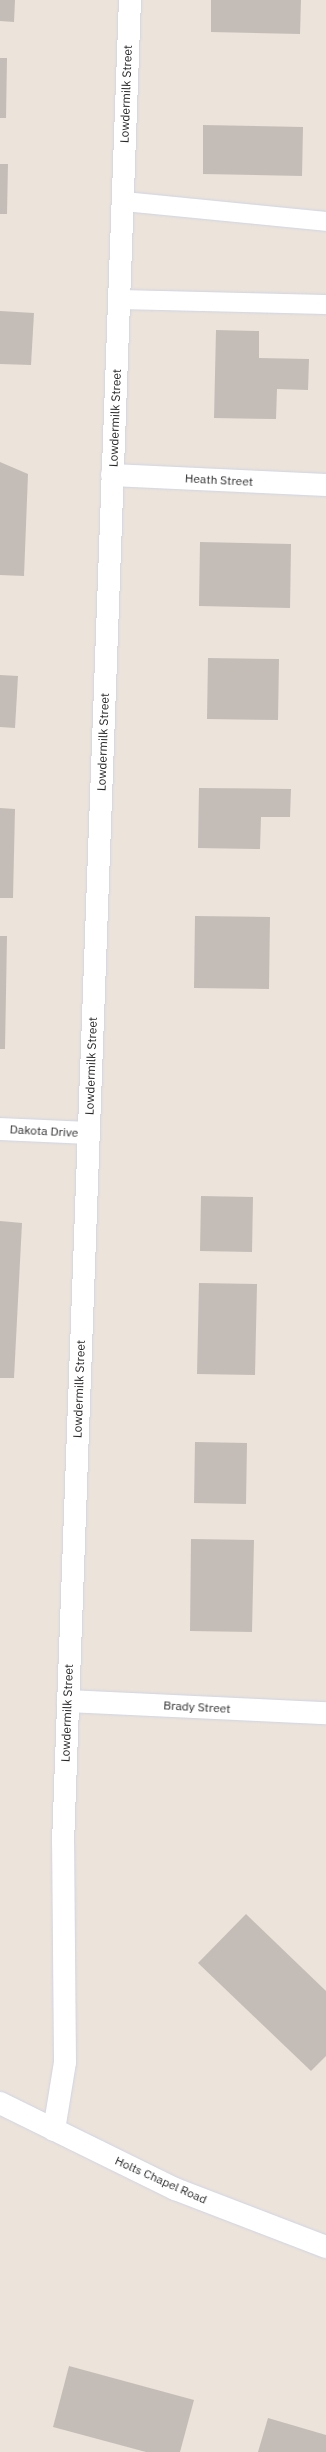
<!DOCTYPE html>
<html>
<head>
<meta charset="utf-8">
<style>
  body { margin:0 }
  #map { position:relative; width:326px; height:2452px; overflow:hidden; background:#ece3da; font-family:"IBM Plex Sans",sans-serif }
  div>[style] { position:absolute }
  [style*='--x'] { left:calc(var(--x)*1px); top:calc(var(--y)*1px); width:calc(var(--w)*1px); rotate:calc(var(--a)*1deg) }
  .building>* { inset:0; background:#c4bdb7 }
  .roads { filter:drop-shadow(0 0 1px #cfd4e3) drop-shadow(0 0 1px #cfd4e3) }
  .service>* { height:19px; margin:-9.5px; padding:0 9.5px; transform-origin:9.5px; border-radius:9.5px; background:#fff }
  .minor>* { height:22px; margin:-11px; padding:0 11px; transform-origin:11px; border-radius:11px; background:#fff }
  .tertiary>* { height:22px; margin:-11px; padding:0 11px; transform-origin:11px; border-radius:11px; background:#fff }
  span { translate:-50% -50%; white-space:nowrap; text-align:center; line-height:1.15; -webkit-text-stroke:3px #fff; paint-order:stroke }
  .street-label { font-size:12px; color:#292929 }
</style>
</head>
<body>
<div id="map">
  <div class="building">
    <div style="clip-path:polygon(0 0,15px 0,14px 22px,0 21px)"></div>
    <div style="clip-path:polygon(211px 0,301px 0,300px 34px,211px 32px)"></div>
    <div style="clip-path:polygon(0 58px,7px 58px,6px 118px,0 118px)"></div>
    <div style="clip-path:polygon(203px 125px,303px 127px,302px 176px,203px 174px)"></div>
    <div style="clip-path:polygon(0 164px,8px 164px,7px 214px,0 214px)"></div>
    <div style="clip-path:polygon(0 311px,34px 313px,31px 365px,0 364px)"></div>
    <div style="clip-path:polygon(216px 330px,259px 331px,259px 358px,309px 359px,308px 390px,277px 389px,276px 419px,214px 418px)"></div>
    <div style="clip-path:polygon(0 462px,28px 474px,24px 576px,0 575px)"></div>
    <div style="clip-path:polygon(200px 542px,291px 544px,290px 608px,199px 606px)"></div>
    <div style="clip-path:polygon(208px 658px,279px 659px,278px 720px,207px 719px)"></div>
    <div style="clip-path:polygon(0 675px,18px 676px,15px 728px,0 727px)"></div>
    <div style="clip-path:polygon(199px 788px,291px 789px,290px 817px,261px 817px,260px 849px,198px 848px)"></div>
    <div style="clip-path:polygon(0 808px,15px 809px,13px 898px,0 898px)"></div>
    <div style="clip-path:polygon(195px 916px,270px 917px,269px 989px,194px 988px)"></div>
    <div style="clip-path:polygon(0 936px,7px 936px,5px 1049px,0 1049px)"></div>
    <div style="clip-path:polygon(201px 1196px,253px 1197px,252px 1252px,200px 1251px)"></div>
    <div style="clip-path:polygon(0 1221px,22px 1223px,14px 1378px,0 1378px)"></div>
    <div style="clip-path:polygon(199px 1283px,257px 1284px,255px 1375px,197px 1374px)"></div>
    <div style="clip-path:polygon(195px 1442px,247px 1443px,246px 1504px,194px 1503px)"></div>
    <div style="clip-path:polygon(191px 1539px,254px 1540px,252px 1632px,190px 1631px)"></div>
    <div style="clip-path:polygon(246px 1914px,326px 1991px,326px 2056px,311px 2071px,198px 1963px)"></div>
    <div style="clip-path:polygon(69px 2366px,194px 2400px,180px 2452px,146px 2452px,53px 2427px)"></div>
    <div style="clip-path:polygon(268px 2418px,326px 2435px,326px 2452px,258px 2452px)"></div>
  </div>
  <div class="roads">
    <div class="service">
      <div style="--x:123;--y:201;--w:204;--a:5.6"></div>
      <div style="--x:119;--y:299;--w:207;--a:1.4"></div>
    </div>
    <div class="minor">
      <div style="--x:112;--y:475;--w:214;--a:2.7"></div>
      <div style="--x:0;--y:1129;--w:89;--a:2.6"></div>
      <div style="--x:68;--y:1701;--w:258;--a:2.7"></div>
      <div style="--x:54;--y:2130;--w:69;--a:-80.8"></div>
      <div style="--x:65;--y:2062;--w:218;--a:-90.5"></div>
      <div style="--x:63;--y:1844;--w:1845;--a:-87.92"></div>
    </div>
    <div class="tertiary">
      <div style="--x:0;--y:2103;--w:195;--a:26.2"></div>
      <div style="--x:175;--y:2189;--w:162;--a:21"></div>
    </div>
  </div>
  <div class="street-label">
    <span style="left:126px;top:94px;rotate:-88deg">Lowdermilk Street</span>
    <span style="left:115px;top:418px;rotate:-88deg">Lowdermilk Street</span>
    <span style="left:219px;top:480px;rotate:3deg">Heath Street</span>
    <span style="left:103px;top:742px;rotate:-88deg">Lowdermilk Street</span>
    <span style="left:91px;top:1066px;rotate:-88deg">Lowdermilk Street</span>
    <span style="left:44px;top:1131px;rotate:3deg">Dakota Drive</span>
    <span style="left:79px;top:1389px;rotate:-88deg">Lowdermilk Street</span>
    <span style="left:197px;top:1707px;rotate:3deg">Brady Street</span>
    <span style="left:67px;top:1713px;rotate:-88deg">Lowdermilk Street</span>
    <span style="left:161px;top:2180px;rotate:24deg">Holts Chapel Road</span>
  </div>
</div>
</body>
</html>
